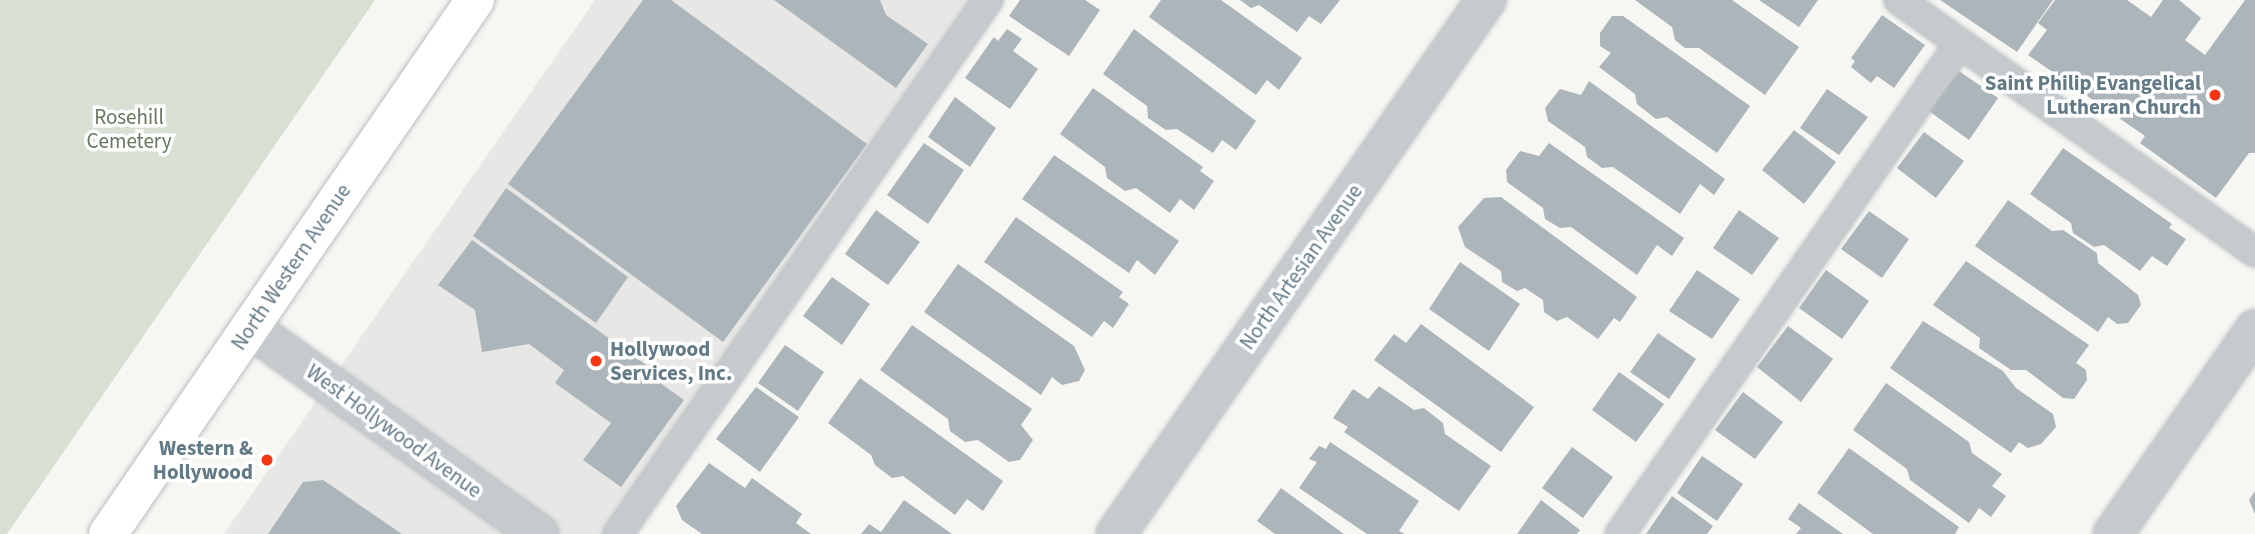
<!DOCTYPE html>
<html>
<head>
<meta charset="utf-8">
<style>
  body { margin:0 }
  #map { position:relative; width:2255px; height:534px; overflow:hidden; background:#f6f6f2; font-family:"Source Sans 3",sans-serif }
  div>[style] { position:absolute }
  [style*='--x'] { left:calc(var(--x)*1px); top:calc(var(--y)*1px); width:calc(var(--w)*1px); rotate:calc(var(--a)*1deg) }
  .built>* { inset:0; background:#e7e7e5 }
  .green>* { inset:0; background:#d8dfd3 }
  .building>* { inset:0; background:#acb6ba }
  .roads { filter:drop-shadow(0 0 2px #b7bdc1) drop-shadow(0 0 2px #b7bdc1) }
  .service>* { height:28px; margin:-14px; padding:0 14px; transform-origin:14px; border-radius:14px; background:#c5cacc }
  .minor>* { height:38px; margin:-19px; padding:0 19px; transform-origin:19px; border-radius:19px; background:#c5cacc }
  .secondary>* { height:38px; margin:-19px; padding:0 19px; transform-origin:19px; border-radius:19px; background:#fff }
  .dots>* { width:19px; height:19px; translate:-50% -50%; box-sizing:border-box; border:4px solid #fff; border-radius:50% }
  span { translate:-50% -50%; white-space:nowrap; text-align:center; line-height:1.15; -webkit-text-stroke:7px #fff; paint-order:stroke }
  .poi-label { font-size:21px; color:#627986; font-weight:700 }
  .right { translate:-100% -50%; text-align:right }
  .left { translate:0 -50%; text-align:left }
  .park-label { font-size:21px; color:#65785d }
  .street-label { font-size:21px; color:#627986 }
</style>
</head>
<body>
<div id="map">
  <div class="built">
    <div style="clip-path:polygon(595px 0,978px 0,609px 534px,224px 534px)"></div>
  </div>
  <div class="green">
    <div style="clip-path:polygon(0 0,375px 0,7px 534px,0 534px)"></div>
  </div>
  <div class="building">
    <div style="clip-path:polygon(643px 0,671px 0,867px 144px,723px 342px,508px 184px)"></div>
    <div style="clip-path:polygon(774px 0,880px 0,886px 15px,928px 44px,896px 88px)"></div>
    <div style="clip-path:polygon(1020px 0,1085px 0,1100px 10px,1069px 56px,1009px 16px)"></div>
    <div style="clip-path:polygon(1161px 0,1221px 0,1302px 58px,1279px 90px,1267px 80px,1256px 95px,1149px 17px)"></div>
    <div style="clip-path:polygon(1240px 0,1340px 0,1321px 24px,1309px 16px,1297px 32px,1259px 5px,1251px 8px)"></div>
    <div style="clip-path:polygon(1635px 0,1732px 0,1799px 47px,1765px 95px,1699px 48px,1685px 48px,1675px 40px,1672px 27px)"></div>
    <div style="clip-path:polygon(1759px 0,1818px 0,1799px 27px)"></div>
    <div style="clip-path:polygon(1940px 0,2053px 0,2017px 52px)"></div>
    <div style="clip-path:polygon(2055px 0,2127px 0,2151px 17px,2163px 0,2179px 0,2201px 18px,2185px 40px,2205px 55px,2245px 0,2255px 0,2255px 153px,2249px 153px,2216px 198px,2140px 143px,2145px 136px,2028px 55px,2047px 30px,2038px 23px)"></div>
    <div style="clip-path:polygon(1882px 15px,1925px 45px,1894px 88px,1877px 76px,1871px 83px,1851px 67px,1855px 61px,1851px 58px)"></div>
    <div style="clip-path:polygon(1612px 16px,1623px 16px,1750px 106px,1717px 153px,1667px 117px,1656px 119px,1637px 104px,1635px 94px,1599px 67px,1611px 53px,1600px 46px,1600px 33px)"></div>
    <div style="clip-path:polygon(1007px 29px,1022px 39px,1013px 51px,1038px 69px,1010px 109px,965px 78px,994px 37px,998px 41px)"></div>
    <div style="clip-path:polygon(1134px 29px,1256px 121px,1236px 150px,1222px 140px,1213px 153px,1177px 129px,1166px 130px,1148px 118px,1147px 106px,1103px 74px)"></div>
    <div style="clip-path:polygon(1959px 71px,1998px 98px,1969px 140px,1929px 111px)"></div>
    <div style="clip-path:polygon(1589px 81px,1725px 179px,1714px 195px,1700px 184px,1680px 214px,1613px 167px,1602px 168px,1587px 157px,1585px 147px,1548px 121px,1545px 108px,1560px 89px,1581px 95px)"></div>
    <div style="clip-path:polygon(1093px 88px,1203px 167px,1200px 171px,1214px 181px,1194px 210px,1180px 199px,1170px 213px,1136px 188px,1125px 191px,1107px 178px,1105px 167px,1060px 134px)"></div>
    <div style="clip-path:polygon(1827px 89px,1868px 117px,1839px 155px,1800px 128px)"></div>
    <div style="clip-path:polygon(955px 97px,996px 128px,970px 167px,928px 137px)"></div>
    <div style="clip-path:polygon(1794px 130px,1836px 162px,1804px 204px,1762px 170px)"></div>
    <div style="clip-path:polygon(1924px 132px,1964px 161px,1936px 198px,1897px 168px)"></div>
    <div style="clip-path:polygon(924px 143px,964px 170px,928px 224px,887px 195px)"></div>
    <div style="clip-path:polygon(1549px 143px,1684px 238px,1672px 256px,1657px 245px,1637px 275px,1571px 227px,1560px 228px,1545px 219px,1543px 208px,1507px 182px,1506px 170px,1520px 151px,1539px 156px)"></div>
    <div style="clip-path:polygon(2063px 148px,2172px 224px,2169px 228px,2186px 239px,2167px 266px,2152px 256px,2140px 271px,2104px 245px,2094px 247px,2073px 233px,2071px 223px,2030px 194px)"></div>
    <div style="clip-path:polygon(1054px 155px,1179px 241px,1155px 275px,1137px 260px,1129px 273px,1022px 199px)"></div>
    <div style="clip-path:polygon(506px 188px,628px 277px,596px 323px,473px 236px)"></div>
    <div style="clip-path:polygon(1501px 197px,1637px 297px,1620px 322px,1614px 318px,1598px 339px,1567px 317px,1557px 321px,1544px 312px,1543px 300px,1525px 288px,1517px 291px,1502px 282px,1501px 271px,1465px 247px,1458px 227px,1484px 198px)"></div>
    <div style="clip-path:polygon(2008px 200px,2052px 231px,2063px 230px,2097px 253px,2098px 263px,2138px 295px,2141px 305px,2128px 323px,2117px 324px,2108px 317px,2098px 332px,1975px 246px)"></div>
    <div style="clip-path:polygon(876px 210px,920px 242px,888px 285px,845px 254px)"></div>
    <div style="clip-path:polygon(1739px 210px,1779px 238px,1752px 275px,1713px 248px)"></div>
    <div style="clip-path:polygon(1869px 211px,1909px 239px,1882px 278px,1841px 249px)"></div>
    <div style="clip-path:polygon(1016px 217px,1123px 292px,1119px 297px,1129px 304px,1113px 328px,1104px 321px,1092px 337px,984px 262px)"></div>
    <div style="clip-path:polygon(472px 240px,656px 372px,652px 377px,684px 400px,621px 487px,583px 460px,611px 423px,555px 383px,564px 370px,529px 344px,482px 352px,475px 310px,438px 285px)"></div>
    <div style="clip-path:polygon(1966px 261px,2089px 345px,2076px 363px,2086px 370px,2087px 380px,2074px 399px,2063px 398px,2026px 370px,2011px 370px,1979px 348px,1980px 338px,1933px 305px)"></div>
    <div style="clip-path:polygon(1460px 262px,1520px 304px,1489px 351px,1429px 309px)"></div>
    <div style="clip-path:polygon(958px 264px,1074px 346px,1085px 370px,1079px 381px,1062px 385px,1052px 377px,1041px 395px,924px 312px)"></div>
    <div style="clip-path:polygon(1697px 270px,1740px 299px,1712px 339px,1669px 311px)"></div>
    <div style="clip-path:polygon(1826px 270px,1869px 301px,1842px 339px,1799px 308px)"></div>
    <div style="clip-path:polygon(832px 277px,870px 304px,842px 345px,803px 316px)"></div>
    <div style="clip-path:polygon(1923px 321px,2003px 371px,2016px 388px,2053px 414px,2056px 427px,2041px 444px,2028px 448px,2019px 442px,2011px 453px,1890px 368px)"></div>
    <div style="clip-path:polygon(1421px 324px,1534px 407px,1501px 452px,1374px 360px,1394px 334px,1406px 343px)"></div>
    <div style="clip-path:polygon(912px 325px,1032px 409px,1021px 425px,1033px 440px,1020px 460px,1009px 462px,978px 440px,965px 442px,950px 431px,948px 419px,880px 370px)"></div>
    <div style="clip-path:polygon(1788px 326px,1833px 359px,1801px 402px,1757px 367px)"></div>
    <div style="clip-path:polygon(1658px 333px,1696px 359px,1669px 399px,1630px 372px)"></div>
    <div style="clip-path:polygon(785px 345px,824px 372px,798px 411px,758px 383px)"></div>
    <div style="clip-path:polygon(1619px 372px,1664px 404px,1636px 442px,1592px 410px)"></div>
    <div style="clip-path:polygon(860px 378px,1003px 481px,983px 511px,967px 499px,955px 515px,903px 476px,892px 478px,875px 465px,871px 455px,828px 423px)"></div>
    <div style="clip-path:polygon(1886px 383px,1969px 442px,1972px 453px,2002px 474px,1992px 486px,2006px 496px,1991px 517px,1979px 508px,1969px 523px,1910px 480px,1907px 469px,1853px 430px)"></div>
    <div style="clip-path:polygon(1379px 386px,1414px 410px,1424px 408px,1443px 423px,1445px 434px,1491px 466px,1459px 511px,1344px 432px,1348px 427px,1333px 418px,1353px 389px,1368px 399px)"></div>
    <div style="clip-path:polygon(756px 387px,799px 417px,760px 472px,716px 439px)"></div>
    <div style="clip-path:polygon(1743px 392px,1783px 422px,1755px 459px,1715px 430px)"></div>
    <div style="clip-path:polygon(1330px 442px,1419px 501px,1399px 531px,1405px 534px,1367px 534px,1299px 488px,1317px 462px,1309px 459px,1319px 446px,1326px 449px)"></div>
    <div style="clip-path:polygon(1572px 447px,1613px 477px,1583px 518px,1542px 488px)"></div>
    <div style="clip-path:polygon(1849px 448px,1959px 527px,1955px 534px,1873px 534px,1817px 493px)"></div>
    <div style="clip-path:polygon(1702px 456px,1743px 484px,1717px 521px,1677px 493px)"></div>
    <div style="clip-path:polygon(709px 463px,745px 488px,752px 478px,802px 514px,796px 523px,811px 534px,702px 534px,682px 520px,676px 506px)"></div>
    <div style="clip-path:polygon(323px 480px,402px 534px,268px 534px,303px 482px)"></div>
    <div style="clip-path:polygon(1281px 488px,1344px 534px,1275px 534px,1257px 521px)"></div>
    <div style="clip-path:polygon(2255px 491px,2255px 514px,2249px 500px)"></div>
    <div style="clip-path:polygon(1672px 496px,1713px 526px,1707px 534px,1646px 534px)"></div>
    <div style="clip-path:polygon(904px 500px,952px 534px,861px 534px,869px 524px,881px 532px)"></div>
    <div style="clip-path:polygon(1541px 500px,1580px 530px,1577px 534px,1517px 534px)"></div>
    <div style="clip-path:polygon(1799px 503px,1843px 534px,1796px 534px,1801px 528px,1788px 519px)"></div>
  </div>
  <div class="roads">
    <div class="service">
      <div style="--x:1899;--y:0;--w:436;--a:35.3"></div>
      <div style="--x:618;--y:534;--w:650;--a:-55.28"></div>
      <div style="--x:1620;--y:534;--w:597;--a:-55.3"></div>
    </div>
    <div class="minor">
      <div style="--x:250;--y:328;--w:355;--a:35.5"></div>
      <div style="--x:1116;--y:534;--w:650;--a:-55.28"></div>
      <div style="--x:2113;--y:534;--w:249;--a:-55.2"></div>
    </div>
    <div class="secondary">
      <div style="--x:108;--y:534;--w:648;--a:-55.5"></div>
    </div>
  </div>
  <div class="dots">
    <div style="left:2215px;top:95px;background:#f53613"></div>
    <div style="left:596px;top:361px;background:#f53613"></div>
    <div style="left:267px;top:460px;background:#f53613"></div>
  </div>
  <div class="poi-label">
    <span class="right" style="left:2201px;top:95px">Saint Philip Evangelical<br>Lutheran Church</span>
    <span class="left" style="left:610px;top:361px">Hollywood<br>Services, Inc.</span>
    <span class="right" style="left:253px;top:460px">Western &amp;<br>Hollywood</span>
  </div>
  <div class="park-label">
    <span style="left:129px;top:129px">Rosehill<br>Cemetery</span>
  </div>
  <div class="street-label">
    <span style="left:291px;top:267px;rotate:-56deg">North Western Avenue</span>
    <span style="left:1301px;top:267px;rotate:-55deg">North Artesian Avenue</span>
    <span style="left:394px;top:431px;rotate:36deg">West Hollywood Avenue</span>
  </div>
</div>
</body>
</html>
